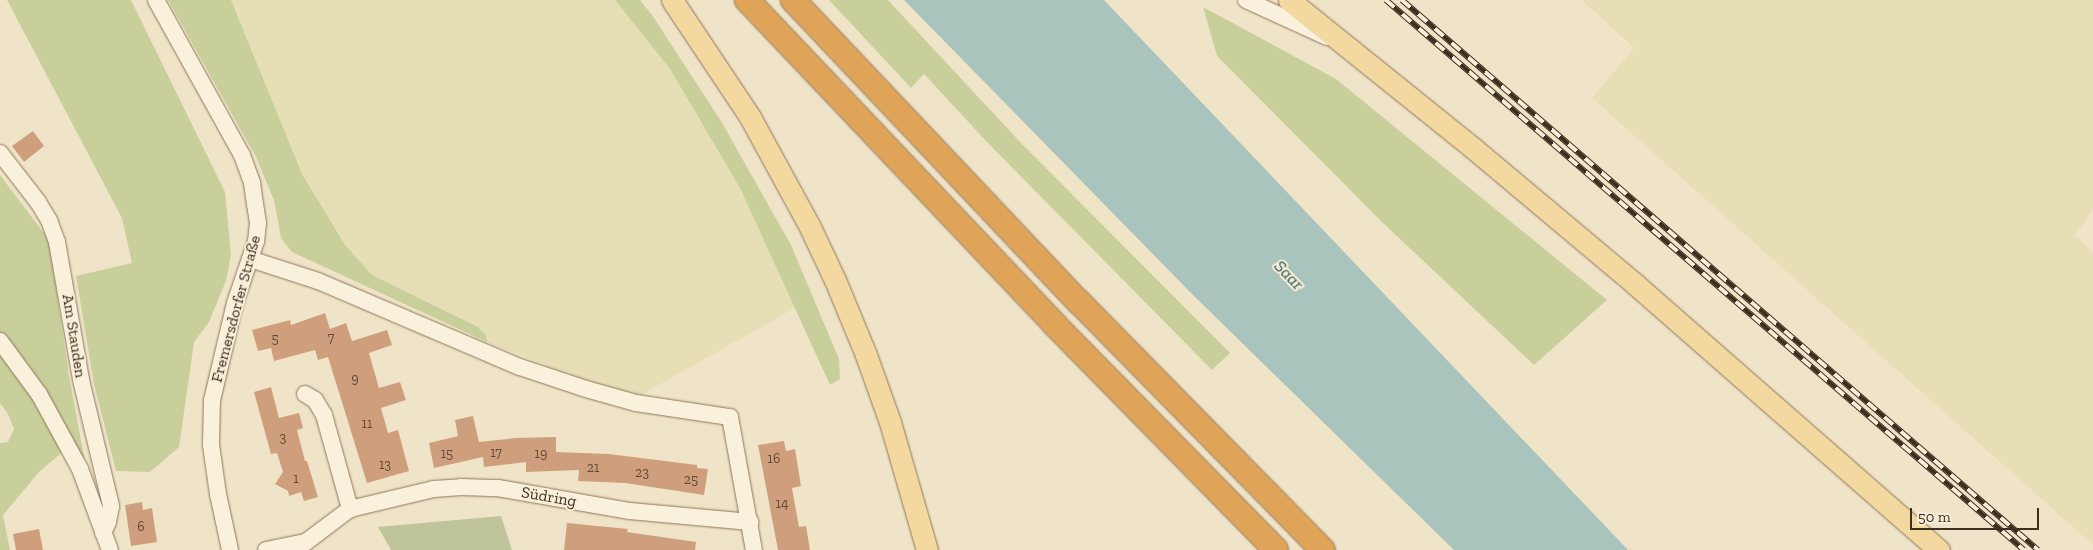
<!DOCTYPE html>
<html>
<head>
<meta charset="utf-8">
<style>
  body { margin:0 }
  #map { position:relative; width:2093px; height:550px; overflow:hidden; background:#f0e4c8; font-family:"Zilla Slab",serif }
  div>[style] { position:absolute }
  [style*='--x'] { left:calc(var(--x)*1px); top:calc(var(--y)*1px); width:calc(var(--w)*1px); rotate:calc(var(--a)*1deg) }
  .farmland>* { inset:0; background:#e6deb5 }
  .green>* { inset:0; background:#c9cf9b }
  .cemetery>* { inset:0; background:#bfc49a }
  .water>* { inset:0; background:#a9c4bc }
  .building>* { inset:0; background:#cf9f7d }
  .roads { filter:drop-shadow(0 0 1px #8d765c) drop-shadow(0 0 1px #8d765c) }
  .minor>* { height:16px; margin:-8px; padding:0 8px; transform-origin:8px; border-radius:8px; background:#faf1dc }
  .major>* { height:21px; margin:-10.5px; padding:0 10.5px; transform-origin:10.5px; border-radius:10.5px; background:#f3d9a0 }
  .highway>* { height:24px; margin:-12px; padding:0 12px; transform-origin:12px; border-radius:12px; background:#e0a458 }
  .rail>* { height:5.5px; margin-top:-2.75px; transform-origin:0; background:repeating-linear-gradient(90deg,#f7eed8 0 11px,#3d2e20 0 22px); box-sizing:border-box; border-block:1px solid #3d2e20 }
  span { translate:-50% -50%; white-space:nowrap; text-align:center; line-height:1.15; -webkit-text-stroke:4px #f7eed8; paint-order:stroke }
  .number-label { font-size:14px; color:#624a37 }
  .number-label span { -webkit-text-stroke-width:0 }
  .street-label { font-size:16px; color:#3d2e20 }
  .water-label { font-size:18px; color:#2f5d5a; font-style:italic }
  .scale { position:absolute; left:1910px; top:508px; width:129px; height:22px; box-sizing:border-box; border:2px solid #3d2e20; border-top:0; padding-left:6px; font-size:15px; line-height:18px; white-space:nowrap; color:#3d2e20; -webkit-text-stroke:4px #f7eed8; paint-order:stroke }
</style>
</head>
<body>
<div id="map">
  <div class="farmland">
    <div style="clip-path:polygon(231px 0,615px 0,670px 69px,740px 188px,795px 308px,639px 396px,576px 377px,487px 342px,486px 335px,478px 327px,372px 275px,345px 245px,302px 174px)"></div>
    <div style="clip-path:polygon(1582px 0,2093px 0,2093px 210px,2075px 235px,2093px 253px,2093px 545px,1592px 98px,1634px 48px)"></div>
  </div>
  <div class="green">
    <div style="clip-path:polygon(7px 0,131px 0,225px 192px,231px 255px,226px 281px,209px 322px,194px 342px,179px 447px,150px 472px,116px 471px,94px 384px,76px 276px,132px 263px,122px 218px)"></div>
    <div style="clip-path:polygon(168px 0,231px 0,302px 174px,345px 245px,372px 275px,478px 327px,486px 335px,487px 342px,292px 252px,281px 238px,274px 200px,256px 157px)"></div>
    <div style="clip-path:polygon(615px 0,640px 0,652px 15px,721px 121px,791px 245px,839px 359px,840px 379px,830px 385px,740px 188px,670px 69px)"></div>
    <div style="clip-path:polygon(829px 0,888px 0,1020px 142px,1230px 353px,1212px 370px,987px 142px,924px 74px,911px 88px)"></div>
    <div style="clip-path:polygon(1203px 7px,1336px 79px,1607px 300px,1534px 365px,1383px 223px,1217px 56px)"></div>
    <div style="clip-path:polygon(0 175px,49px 240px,69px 376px,85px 462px,66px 449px,39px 472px,3px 515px,10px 550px,0 550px,0 443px,8px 442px,14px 429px,8px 414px,0 403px)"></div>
  </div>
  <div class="cemetery">
    <div style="clip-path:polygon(501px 516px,512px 550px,391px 550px,378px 527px)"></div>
  </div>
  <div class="water">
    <div style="clip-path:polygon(904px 0,1104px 0,1628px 550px,1454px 550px,1193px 295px)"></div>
  </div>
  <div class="building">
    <div style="clip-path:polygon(33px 131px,44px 146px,24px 162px,12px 146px)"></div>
    <div style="clip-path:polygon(325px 313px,330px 329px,346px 323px,352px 341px,387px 330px,392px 345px,369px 353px,379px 388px,400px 382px,406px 400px,381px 408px,388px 433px,398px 430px,409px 471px,367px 483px,328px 357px,318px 360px,315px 350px,274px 361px,271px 348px,258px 351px,252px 330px,290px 320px,291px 325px)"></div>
    <div style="clip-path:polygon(271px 387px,279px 418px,299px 413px,303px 428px,297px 430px,305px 461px,307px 461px,318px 497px,304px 501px,301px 492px,289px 496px,288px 491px,275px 484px,283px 472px,277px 453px,271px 454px,254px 392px)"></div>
    <div style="clip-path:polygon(473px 416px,479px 442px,516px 438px,556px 437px,556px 452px,609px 454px,697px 465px,697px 468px,708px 469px,704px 495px,625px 483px,578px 481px,579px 470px,526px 472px,526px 462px,484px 467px,483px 457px,434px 468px,429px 443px,458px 436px,455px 420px)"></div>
    <div style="clip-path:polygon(784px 441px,786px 451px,795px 449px,801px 486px,792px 488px,799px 527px,806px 526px,810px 550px,778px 550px,758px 445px)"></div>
    <div style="clip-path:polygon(142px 502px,143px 510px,152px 508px,157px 542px,131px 546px,125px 505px)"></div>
    <div style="clip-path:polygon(567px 523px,628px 529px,627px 532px,696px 542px,695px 550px,564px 550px)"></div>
    <div style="clip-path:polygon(39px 529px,43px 550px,16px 550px,13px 534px)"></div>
  </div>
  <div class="roads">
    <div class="minor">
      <div style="--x:156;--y:0;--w:177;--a:61"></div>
      <div style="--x:242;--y:155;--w:30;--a:70"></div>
      <div style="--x:252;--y:183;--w:21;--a:82"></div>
      <div style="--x:255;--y:204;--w:19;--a:81"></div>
      <div style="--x:258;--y:223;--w:18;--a:96"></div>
      <div style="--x:256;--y:241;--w:65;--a:108.7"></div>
      <div style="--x:235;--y:303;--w:100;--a:103.3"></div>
      <div style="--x:212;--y:400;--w:45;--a:91.3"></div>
      <div style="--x:211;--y:445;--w:49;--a:81.9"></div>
      <div style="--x:218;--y:494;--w:57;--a:77.9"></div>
      <div style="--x:1246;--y:0;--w:89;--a:24.6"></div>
      <div style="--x:0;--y:153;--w:62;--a:52.2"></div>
      <div style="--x:38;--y:202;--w:21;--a:59"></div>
      <div style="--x:49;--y:220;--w:23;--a:70"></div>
      <div style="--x:57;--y:242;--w:140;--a:80.1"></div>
      <div style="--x:81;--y:380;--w:130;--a:76.6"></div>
      <div style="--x:111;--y:506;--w:16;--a:101"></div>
      <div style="--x:108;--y:522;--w:12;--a:114"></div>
      <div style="--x:250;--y:259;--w:71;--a:17.9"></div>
      <div style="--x:318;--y:281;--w:220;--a:23.1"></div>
      <div style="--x:520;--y:367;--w:70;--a:18.4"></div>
      <div style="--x:586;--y:389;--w:52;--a:15.6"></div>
      <div style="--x:636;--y:403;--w:95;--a:8.5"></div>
      <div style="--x:730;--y:417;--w:135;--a:79.8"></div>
      <div style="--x:0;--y:341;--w:66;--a:53.7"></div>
      <div style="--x:39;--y:394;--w:85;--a:61.3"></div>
      <div style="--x:80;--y:469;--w:86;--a:69.7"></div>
      <div style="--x:305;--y:394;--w:12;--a:31"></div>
      <div style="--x:315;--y:400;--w:17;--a:59"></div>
      <div style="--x:324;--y:415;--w:98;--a:74.5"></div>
      <div style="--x:266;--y:550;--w:41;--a:-11.3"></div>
      <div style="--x:306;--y:542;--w:55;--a:-36.9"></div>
      <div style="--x:350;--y:509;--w:86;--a:-13.4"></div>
      <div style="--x:434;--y:489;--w:27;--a:-4"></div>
      <div style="--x:461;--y:487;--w:37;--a:2"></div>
      <div style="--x:498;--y:488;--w:134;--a:9.9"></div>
      <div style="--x:630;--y:511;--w:121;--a:5.2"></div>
    </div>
    <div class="major">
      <div style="--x:672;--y:0;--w:141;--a:56.3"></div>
      <div style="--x:750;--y:117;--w:123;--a:61.4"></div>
      <div style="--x:809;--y:225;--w:61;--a:64.7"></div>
      <div style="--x:835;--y:280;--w:81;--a:67.5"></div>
      <div style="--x:866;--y:355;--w:71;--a:70.3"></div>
      <div style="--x:890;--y:422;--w:133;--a:73.9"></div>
      <div style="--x:1289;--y:0;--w:236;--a:38.8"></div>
      <div style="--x:1473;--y:148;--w:212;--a:40"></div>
      <div style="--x:1635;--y:284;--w:404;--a:41.2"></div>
    </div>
    <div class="highway">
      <div style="--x:747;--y:0;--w:448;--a:46.5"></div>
      <div style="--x:1055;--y:325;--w:315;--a:45.5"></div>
      <div style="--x:793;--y:0;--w:416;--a:46.6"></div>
      <div style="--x:1079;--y:302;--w:348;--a:45.5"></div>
    </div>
  </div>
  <div class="rail">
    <div style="--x:1386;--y:0;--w:842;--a:40.76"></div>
    <div style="--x:1402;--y:0;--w:841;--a:40.85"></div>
  </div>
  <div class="number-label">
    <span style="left:331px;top:338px">7</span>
    <span style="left:275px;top:339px">5</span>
    <span style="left:355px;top:379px">9</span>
    <span style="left:367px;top:424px">11</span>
    <span style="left:283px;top:438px">3</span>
    <span style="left:496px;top:453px">17</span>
    <span style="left:447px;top:454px">15</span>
    <span style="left:541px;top:454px">19</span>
    <span style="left:774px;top:459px">16</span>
    <span style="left:385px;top:465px">13</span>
    <span style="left:593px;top:468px">21</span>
    <span style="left:642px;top:473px">23</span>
    <span style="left:296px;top:479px">1</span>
    <span style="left:691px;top:480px">25</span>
    <span style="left:782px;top:504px">14</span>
    <span style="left:141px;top:527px">6</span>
  </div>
  <div class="street-label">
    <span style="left:236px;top:309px;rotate:-75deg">Fremersdorfer Straße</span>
    <span style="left:74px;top:336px;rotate:81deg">Am Stauden</span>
    <span style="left:549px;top:497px;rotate:10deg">Südring</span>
  </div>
  <div class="water-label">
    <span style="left:1289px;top:275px;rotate:46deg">Saar</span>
  </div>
  <div class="scale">50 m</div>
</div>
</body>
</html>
